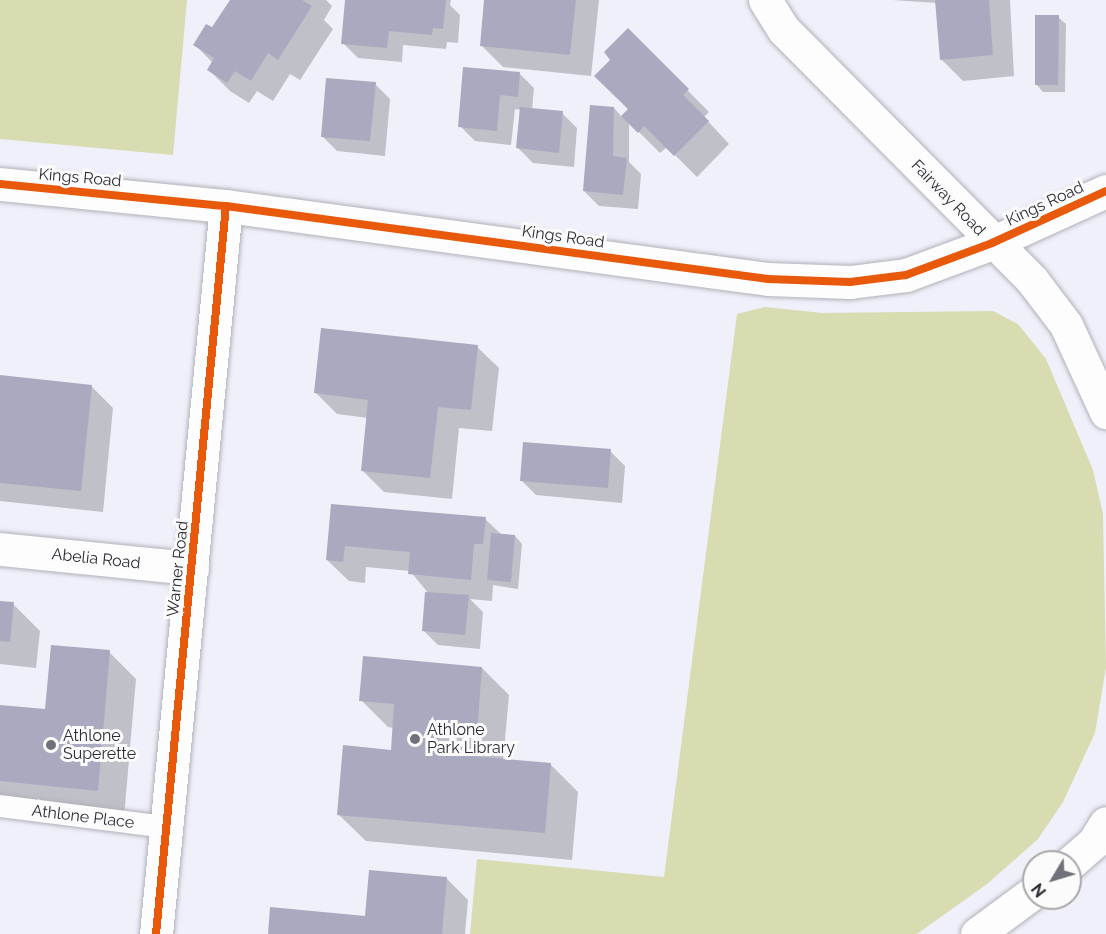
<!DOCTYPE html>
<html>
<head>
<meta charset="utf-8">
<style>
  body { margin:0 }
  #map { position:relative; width:1106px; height:934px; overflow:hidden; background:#eff0fa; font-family:Raleway,sans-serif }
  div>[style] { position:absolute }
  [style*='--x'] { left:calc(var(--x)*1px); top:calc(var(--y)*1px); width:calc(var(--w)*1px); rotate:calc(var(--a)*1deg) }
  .green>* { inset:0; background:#d8dcb0 }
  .shadow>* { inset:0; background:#0003 }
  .building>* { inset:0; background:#a9aabf }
  .roads { filter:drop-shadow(0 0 2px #b0b1b9) drop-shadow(0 0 2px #b0b1b9) }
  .service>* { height:22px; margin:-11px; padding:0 11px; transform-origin:11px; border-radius:11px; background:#fdfdfe }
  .minor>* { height:33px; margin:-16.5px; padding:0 16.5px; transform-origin:16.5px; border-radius:16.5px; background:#fdfdfe }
  .cycleway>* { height:8px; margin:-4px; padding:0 4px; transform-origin:4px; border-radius:4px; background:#e8590c }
  .dots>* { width:16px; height:16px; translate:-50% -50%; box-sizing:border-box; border:3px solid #fbfbfb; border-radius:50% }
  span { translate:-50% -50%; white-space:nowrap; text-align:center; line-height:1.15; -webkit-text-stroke:6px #fbfbfb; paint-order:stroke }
  .street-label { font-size:16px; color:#2b2c34 }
  .poi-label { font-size:16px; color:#2b2c34 }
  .left { translate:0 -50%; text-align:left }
  .north { position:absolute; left:1022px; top:850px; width:60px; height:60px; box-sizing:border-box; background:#fbfbfb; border:2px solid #a8a8ab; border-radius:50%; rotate:232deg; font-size:16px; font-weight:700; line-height:24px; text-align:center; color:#2b2c34 }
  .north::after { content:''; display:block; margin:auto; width:21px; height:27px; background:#707179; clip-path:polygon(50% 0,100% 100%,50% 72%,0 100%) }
</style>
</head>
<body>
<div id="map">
  <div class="green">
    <div style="clip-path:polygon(0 0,187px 0,173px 155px,0 139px)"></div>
    <div style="clip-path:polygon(765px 307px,822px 313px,993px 311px,1018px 324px,1046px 359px,1093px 470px,1103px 514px,1106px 667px,1095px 733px,1063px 802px,1038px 839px,987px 884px,917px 934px,470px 934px,477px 859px,664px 877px,737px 314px)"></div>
  </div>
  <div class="shadow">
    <div style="clip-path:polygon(231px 0,326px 0,332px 6px,324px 20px,333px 29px,300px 80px,290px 74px,273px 101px,257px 91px,249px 103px,230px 91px,209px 70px,213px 63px,195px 45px,213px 29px)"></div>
    <div style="clip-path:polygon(347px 0,451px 0,450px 5px,460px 15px,458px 43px,447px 42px,446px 49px,403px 45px,402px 62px,358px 58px,343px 43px)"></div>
    <div style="clip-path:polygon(486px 0,599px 0,591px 76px,503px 67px,482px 46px)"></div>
    <div style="clip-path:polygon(892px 0,1010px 0,1014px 76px,963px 81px,941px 59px,938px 3px)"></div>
    <div style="clip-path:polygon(1058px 17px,1066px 24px,1065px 92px,1043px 92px,1036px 84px)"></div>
    <div style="clip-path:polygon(628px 30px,709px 112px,704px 117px,729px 144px,697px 177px,667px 147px,660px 153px,629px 122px,629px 162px,641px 174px,638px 209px,599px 206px,584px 191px,614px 108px,622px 117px,630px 109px,612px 60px)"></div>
    <div style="clip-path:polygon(519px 73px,534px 88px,532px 110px,562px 113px,577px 128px,574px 167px,533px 163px,518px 148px,521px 110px,515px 109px,511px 145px,475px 141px,460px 126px)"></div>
    <div style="clip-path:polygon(375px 84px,390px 99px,385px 156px,337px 151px,322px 136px)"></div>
    <div style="clip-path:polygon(477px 347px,499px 368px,492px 431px,459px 428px,452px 499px,384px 492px,362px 470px,368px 418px,337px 414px,316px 393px)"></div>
    <div style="clip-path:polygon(0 377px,91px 386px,113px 408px,103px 512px,0 501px)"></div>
    <div style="clip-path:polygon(610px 451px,625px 466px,622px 503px,536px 495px,521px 480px)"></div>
    <div style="clip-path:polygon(332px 505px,485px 519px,502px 535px,515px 536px,522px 544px,518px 589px,493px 585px,492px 601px,470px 599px,483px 612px,480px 649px,438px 645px,423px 630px,429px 594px,410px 571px,366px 567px,365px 583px,349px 581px,327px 560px)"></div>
    <div style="clip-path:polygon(0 603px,13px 604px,40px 631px,36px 668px,0 664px)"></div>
    <div style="clip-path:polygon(109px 652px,136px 679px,124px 817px,0 805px,0 706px,46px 711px)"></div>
    <div style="clip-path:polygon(482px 668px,509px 695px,503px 761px,551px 765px,578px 792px,572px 860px,366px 841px,339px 815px,392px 751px,394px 728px,388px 727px,361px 700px)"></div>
    <div style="clip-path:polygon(446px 878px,468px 900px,465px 934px,269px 934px,366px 918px)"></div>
  </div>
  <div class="building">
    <div style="clip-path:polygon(230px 0,302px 0,312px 6px,278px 60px,268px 53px,251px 81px,235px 71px,227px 83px,207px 70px,214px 58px,193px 45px,206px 24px,212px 27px)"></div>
    <div style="clip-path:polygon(345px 0,446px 0,443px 29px,433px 28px,432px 35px,389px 31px,387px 48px,341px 44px)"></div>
    <div style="clip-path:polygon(484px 0,576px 0,570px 55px,480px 46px)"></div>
    <div style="clip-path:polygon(935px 0,989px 0,993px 55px,940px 60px)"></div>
    <div style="clip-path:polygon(1035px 15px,1059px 15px,1058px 85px,1035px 85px)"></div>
    <div style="clip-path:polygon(628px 28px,689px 89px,683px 95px,709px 121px,674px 156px,644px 126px,638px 133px,621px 116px,628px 109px,594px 76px,610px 60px,604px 52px)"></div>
    <div style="clip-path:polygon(463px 67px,520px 72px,518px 97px,500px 95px,497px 131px,458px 127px)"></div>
    <div style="clip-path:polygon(326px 78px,376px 82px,370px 141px,321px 137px)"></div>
    <div style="clip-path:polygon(590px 105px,614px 107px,613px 156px,627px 158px,623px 195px,583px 191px)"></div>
    <div style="clip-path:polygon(520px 107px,563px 111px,559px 153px,516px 148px)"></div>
    <div style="clip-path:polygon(321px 328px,478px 345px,471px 410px,438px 407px,430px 478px,361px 471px,368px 400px,314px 393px)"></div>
    <div style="clip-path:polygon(0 375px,92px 385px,81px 491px,0 483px)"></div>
    <div style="clip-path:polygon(523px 442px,611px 449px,608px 488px,520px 481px)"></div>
    <div style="clip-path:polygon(331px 504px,486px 517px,483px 544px,474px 544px,471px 580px,408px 574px,410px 552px,345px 546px,343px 562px,326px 560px)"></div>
    <div style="clip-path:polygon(491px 533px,515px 535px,511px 582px,487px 580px)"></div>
    <div style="clip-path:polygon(425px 592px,469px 595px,465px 635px,422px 631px)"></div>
    <div style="clip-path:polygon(0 601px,14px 602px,10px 642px,0 641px)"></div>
    <div style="clip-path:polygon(51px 645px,110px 650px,98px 791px,0 781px,0 705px,45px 709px)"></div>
    <div style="clip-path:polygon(363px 656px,482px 667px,477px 734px,440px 731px,438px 753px,551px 763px,545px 833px,337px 815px,343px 745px,391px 750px,394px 704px,359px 701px)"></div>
    <div style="clip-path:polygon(369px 870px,447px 877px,442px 934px,268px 934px,270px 907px,365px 916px)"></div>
  </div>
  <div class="roads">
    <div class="service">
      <div style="--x:0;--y:806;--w:167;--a:7.2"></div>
    </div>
    <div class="minor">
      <div style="--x:765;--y:0;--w:36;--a:58"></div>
      <div style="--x:784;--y:30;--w:352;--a:45.2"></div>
      <div style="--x:1032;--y:280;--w:56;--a:52.9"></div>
      <div style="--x:1066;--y:325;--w:96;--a:65.3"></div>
      <div style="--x:0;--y:184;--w:227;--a:5.6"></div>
      <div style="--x:226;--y:206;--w:547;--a:7.67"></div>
      <div style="--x:768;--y:279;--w:82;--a:2.1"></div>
      <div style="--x:850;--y:282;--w:56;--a:-7.1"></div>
      <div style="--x:906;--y:275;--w:92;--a:-20.4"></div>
      <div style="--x:992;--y:243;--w:125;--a:-24.5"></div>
      <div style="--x:0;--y:549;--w:193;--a:5.7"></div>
      <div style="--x:1070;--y:863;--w:32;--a:-41"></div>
      <div style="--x:1094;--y:842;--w:22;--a:-58"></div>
      <div style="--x:156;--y:934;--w:731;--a:-84.51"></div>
      <div style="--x:977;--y:934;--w:71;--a:-36.4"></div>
    </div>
  </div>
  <div class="cycleway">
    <div style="--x:0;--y:184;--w:227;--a:5.6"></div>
    <div style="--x:226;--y:206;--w:547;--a:7.67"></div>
    <div style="--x:768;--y:279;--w:82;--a:2.1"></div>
    <div style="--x:850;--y:282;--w:56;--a:-7.1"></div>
    <div style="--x:906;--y:275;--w:92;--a:-20.4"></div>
    <div style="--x:992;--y:243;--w:125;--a:-24.5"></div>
    <div style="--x:156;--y:934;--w:731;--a:-84.51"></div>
  </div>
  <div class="dots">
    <div style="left:415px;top:739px;background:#707179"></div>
    <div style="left:51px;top:745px;background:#707179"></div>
  </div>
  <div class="street-label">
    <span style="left:80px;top:178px;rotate:5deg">Kings Road</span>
    <span style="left:948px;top:198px;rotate:46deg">Fairway Road</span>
    <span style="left:1045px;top:204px;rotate:-25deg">Kings Road</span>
    <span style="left:563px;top:237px;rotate:8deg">Kings Road</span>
    <span style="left:96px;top:559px;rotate:6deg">Abelia Road</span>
    <span style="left:178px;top:569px;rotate:-84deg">Warner Road</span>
    <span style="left:83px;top:817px;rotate:7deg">Athlone Place</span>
  </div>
  <div class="poi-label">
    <span class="left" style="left:427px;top:739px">Athlone<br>Park Library</span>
    <span class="left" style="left:63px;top:745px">Athlone<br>Superette</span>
  </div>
  <div class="north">N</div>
</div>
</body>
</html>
